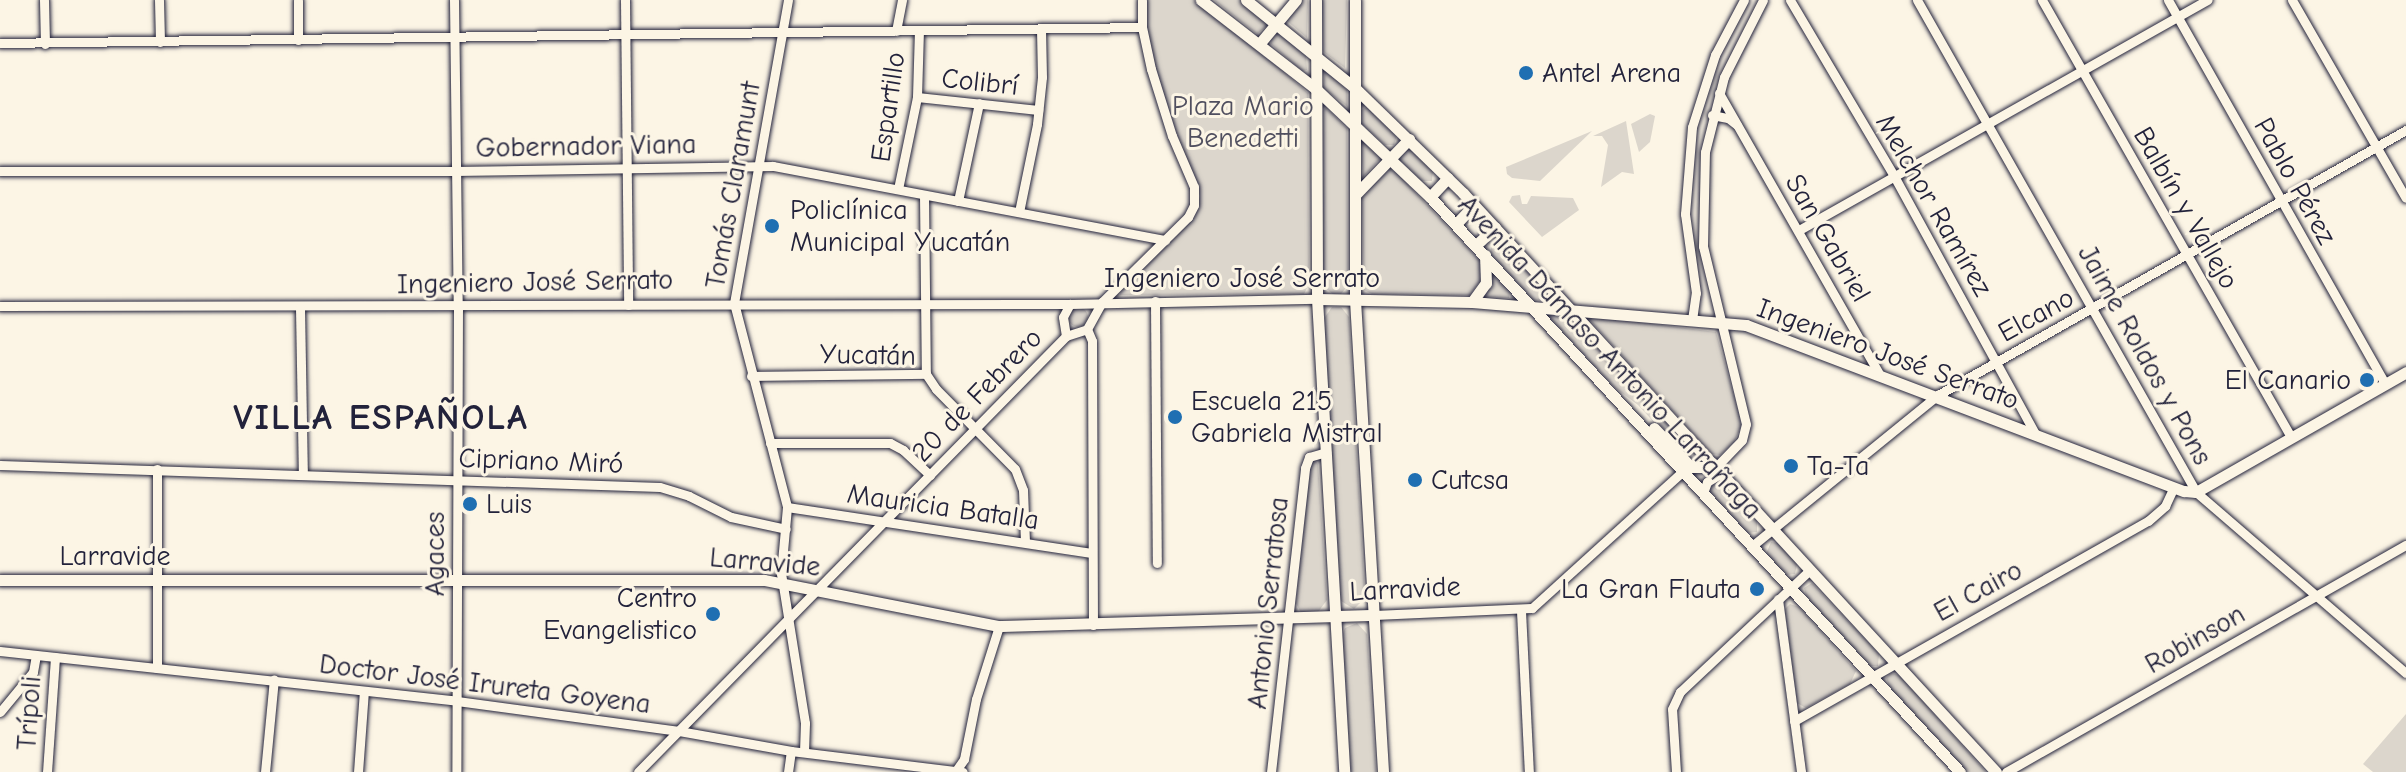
<!DOCTYPE html>
<html>
<head>
<meta charset="utf-8">
<style>
  body { margin:0 }
  #map { position:relative; width:2406px; height:772px; overflow:hidden; background:#fcf5e5; font-family:"Comic Neue",sans-serif }
  div>[style] { position:absolute }
  [style*='--x'] { left:calc(var(--x)*1px); top:calc(var(--y)*1px); width:calc(var(--w)*1px); rotate:calc(var(--a)*1deg) }
  .green>* { inset:0; background:#dcd6cc }
  .round { border-radius:50% }
  .roads { filter:drop-shadow(0 0 2px #22223b) drop-shadow(0 0 2px #22223b) }
  .minor>* { height:9px; margin:-4.5px; padding:0 4.5px; transform-origin:4.5px; border-radius:4.5px; background:#fcf5e5 }
  .tertiary>* { height:11px; margin:-5.5px; padding:0 5.5px; transform-origin:5.5px; border-radius:5.5px; background:#fcf5e5 }
  .dots>* { width:22px; height:22px; translate:-50% -50%; box-sizing:border-box; border:4px solid #fcf5e5; border-radius:50% }
  span { translate:-50% -50%; white-space:nowrap; text-align:center; line-height:1.15; -webkit-text-stroke:6px #fcf5e5; paint-order:stroke }
  .poi-label { font-size:28px; color:#22223b }
  .left { translate:0 -50%; text-align:left }
  .right { translate:-100% -50%; text-align:right }
  .street-label { font-size:28px; color:#22223b }
  .park-label { font-size:28px; color:#504f5f }
  .district-label { font-size:36px; color:#22223b; font-weight:700; letter-spacing:2px }
</style>
</head>
<body>
<div id="map">
  <div class="green">
    <div style="clip-path:polygon(1146px 0,1194px 0,1248px 41px,1308px 93px,1309px 284px,1304px 294px,1120px 295px,1121px 289px,1196px 211px,1200px 196px,1160px 87px,1146px 27px)"></div>
    <div style="clip-path:polygon(1214px 0,1240px 0,1268px 25px,1257px 34px)"></div>
    <div style="clip-path:polygon(1301px 0,1308px 0,1307px 38px,1286px 20px)"></div>
    <div style="clip-path:polygon(1322px 0,1347px 0,1345px 68px,1321px 50px)"></div>
    <div style="clip-path:polygon(1278px 33px,1306px 54px,1307px 70px,1302px 71px,1271px 44px,1270px 39px)"></div>
    <div style="clip-path:polygon(1325px 70px,1347px 90px,1347px 106px,1323px 88px)"></div>
    <div style="clip-path:polygon(1367px 107px,1397px 135px,1394px 145px,1385px 145px,1362px 124px,1361px 110px)"></div>
    <div style="clip-path:polygon(1326px 108px,1347px 128px,1348px 285px,1341px 294px,1334px 295px,1323px 286px,1322px 111px)"></div>
    <div style="clip-path:polygon(1650px 114px,1655px 116px,1650px 142px,1639px 152px,1631px 124px)"></div>
    <div style="clip-path:polygon(1626px 121px,1634px 174px,1622px 172px,1601px 187px,1608px 145px,1602px 136px,1593px 136px)"></div>
    <div style="clip-path:polygon(1592px 131px,1540px 181px,1512px 178px,1507px 174px,1506px 167px)"></div>
    <div style="clip-path:polygon(1363px 141px,1381px 158px,1363px 177px,1361px 142px)"></div>
    <div style="clip-path:polygon(1408px 146px,1433px 169px,1432px 181px,1421px 181px,1398px 158px)"></div>
    <div style="clip-path:polygon(1389px 169px,1397px 173px,1480px 261px,1482px 278px,1470px 295px,1372px 294px,1364px 290px,1362px 197px)"></div>
    <div style="clip-path:polygon(1520px 195px,1522px 204px,1527px 204px,1531px 196px,1573px 198px,1579px 210px,1542px 237px,1509px 202px,1512px 196px)"></div>
    <div style="clip-path:polygon(1493px 241px,1500px 241px,1555px 302px,1533px 300px,1490px 253px)"></div>
    <div style="clip-path:polygon(1492px 274px,1510px 292px,1509px 298px,1482px 297px)"></div>
    <div style="clip-path:polygon(1332px 307px,1341px 307px,1349px 317px,1365px 598px,1354px 609px,1341px 601px,1323px 320px)"></div>
    <div class="round" style="left:1068px;top:307px;width:20px;height:20px"></div>
    <div style="clip-path:polygon(1551px 313px,1560px 315px,1605px 355px,1700px 460px,1685px 456px,1638px 405px,1614px 387px,1550px 318px)"></div>
    <div style="clip-path:polygon(1591px 316px,1716px 332px,1740px 417px,1741px 427px,1734px 442px,1720px 455px,1712px 454px,1588px 318px)"></div>
    <div style="clip-path:polygon(1315px 460px,1318px 464px,1327px 600px,1318px 612px,1301px 613px,1296px 603px,1310px 464px)"></div>
    <div style="clip-path:polygon(1717px 479px,1757px 521px,1757px 532px,1746px 533px,1710px 491px,1711px 484px)"></div>
    <div style="clip-path:polygon(1771px 542px,1779px 543px,1797px 564px,1795px 574px,1786px 575px,1766px 554px)"></div>
    <div style="clip-path:polygon(1812px 583px,1879px 654px,1878px 666px,1870px 666px,1807px 599px,1804px 588px)"></div>
    <div style="clip-path:polygon(1790px 604px,1799px 607px,1856px 671px,1850px 684px,1806px 708px,1797px 703px,1784px 610px)"></div>
    <div style="clip-path:polygon(1357px 623px,1367px 634px,1376px 772px,1351px 772px,1342px 636px,1345px 628px)"></div>
    <div style="clip-path:polygon(1891px 673px,1899px 675px,1986px 772px,1966px 772px,1891px 690px,1886px 678px)"></div>
    <div style="clip-path:polygon(2406px 714px,2406px 772px,2373px 772px,2363px 764px)"></div>
  </div>
  <div class="roads">
    <div class="minor">
      <div style="--x:44;--y:0;--w:44;--a:88.7"></div>
      <div style="--x:159;--y:0;--w:42;--a:88.6"></div>
      <div style="--x:298;--y:0;--w:40;--a:90"></div>
      <div style="--x:454;--y:0;--w:307;--a:89.3"></div>
      <div style="--x:458;--y:307;--w:465;--a:90.2"></div>
      <div style="--x:625;--y:0;--w:305;--a:89.4"></div>
      <div style="--x:788;--y:0;--w:308;--a:100.1"></div>
      <div style="--x:734;--y:303;--w:211;--a:75.4"></div>
      <div style="--x:787;--y:507;--w:66;--a:95.2"></div>
      <div style="--x:781;--y:573;--w:152;--a:80.9"></div>
      <div style="--x:805;--y:723;--w:29;--a:92"></div>
      <div style="--x:1790;--y:0;--w:204;--a:59.4"></div>
      <div style="--x:1894;--y:176;--w:294;--a:61.3"></div>
      <div style="--x:1917;--y:0;--w:566;--a:60.44"></div>
      <div style="--x:2196;--y:492;--w:277;--a:40.8"></div>
      <div style="--x:2042;--y:0;--w:503;--a:60.33"></div>
      <div style="--x:2168;--y:0;--w:440;--a:60.5"></div>
      <div style="--x:2292;--y:0;--w:228;--a:60.1"></div>
      <div style="--x:896;--y:31;--w:32;--a:-79"></div>
      <div style="--x:0;--y:43;--w:1142;--a:-0.8"></div>
      <div style="--x:1719;--y:93;--w:322;--a:60.3"></div>
      <div style="--x:917;--y:97;--w:122;--a:6.1"></div>
      <div style="--x:1712;--y:115;--w:16;--a:11"></div>
      <div style="--x:1728;--y:118;--w:11;--a:38"></div>
      <div style="--x:0;--y:171;--w:454;--a:0"></div>
      <div style="--x:454;--y:171;--w:319;--a:-0.9"></div>
      <div style="--x:773;--y:166;--w:399;--a:10.7"></div>
      <div style="--x:898;--y:189;--w:94;--a:-78.3"></div>
      <div style="--x:917;--y:97;--w:66;--a:-88.3"></div>
      <div style="--x:924;--y:195;--w:179;--a:89.4"></div>
      <div style="--x:958;--y:201;--w:100;--a:-77.9"></div>
      <div style="--x:1019;--y:212;--w:90;--a:-78.4"></div>
      <div style="--x:1037;--y:124;--w:47;--a:-83.9"></div>
      <div style="--x:1042;--y:77;--w:48;--a:-91.2"></div>
      <div style="--x:1799;--y:230;--w:469;--a:-29.4"></div>
      <div style="--x:1155;--y:301;--w:262;--a:89.6"></div>
      <div style="--x:0;--y:306;--w:1070;--a:-0.11"></div>
      <div style="--x:1070;--y:304;--w:247;--a:-1.2"></div>
      <div style="--x:300;--y:308;--w:167;--a:89"></div>
      <div style="--x:1692;--y:320;--w:27;--a:-82"></div>
      <div style="--x:1696;--y:293;--w:80;--a:-97.9"></div>
      <div style="--x:1685;--y:214;--w:87;--a:-85.4"></div>
      <div style="--x:1692;--y:127;--w:76;--a:-72.3"></div>
      <div style="--x:1715;--y:55;--w:62;--a:-62.2"></div>
      <div style="--x:1087;--y:329;--w:13;--a:67"></div>
      <div style="--x:1092;--y:341;--w:284;--a:89.8"></div>
      <div style="--x:1066;--y:336;--w:19;--a:-99"></div>
      <div style="--x:1063;--y:317;--w:15;--a:-62"></div>
      <div style="--x:926;--y:374;--w:18;--a:56"></div>
      <div style="--x:936;--y:389;--w:112;--a:45.4"></div>
      <div style="--x:1015;--y:469;--w:22;--a:69"></div>
      <div style="--x:1023;--y:490;--w:51;--a:87.8"></div>
      <div style="--x:751;--y:376;--w:175;--a:-0.7"></div>
      <div style="--x:770;--y:443;--w:120;--a:0"></div>
      <div style="--x:890;--y:443;--w:15;--a:28"></div>
      <div style="--x:903;--y:450;--w:37;--a:43"></div>
      <div style="--x:0;--y:465;--w:660;--a:1.91"></div>
      <div style="--x:660;--y:487;--w:30;--a:17"></div>
      <div style="--x:689;--y:496;--w:47;--a:26.6"></div>
      <div style="--x:731;--y:517;--w:56;--a:12.3"></div>
      <div style="--x:1716;--y:467;--w:37;--a:-46"></div>
      <div style="--x:1742;--y:440;--w:16;--a:-76"></div>
      <div style="--x:1746;--y:424;--w:183;--a:-103.6"></div>
      <div style="--x:1703;--y:246;--w:94;--a:-88.8"></div>
      <div style="--x:1705;--y:152;--w:77;--a:-75.8"></div>
      <div style="--x:1724;--y:77;--w:86;--a:-63.1"></div>
      <div style="--x:1703;--y:493;--w:12;--a:-70"></div>
      <div style="--x:1707;--y:482;--w:17;--a:-31"></div>
      <div style="--x:787;--y:507;--w:308;--a:8.6"></div>
      <div style="--x:1752;--y:546;--w:240;--a:-39.1"></div>
      <div style="--x:1938;--y:395;--w:538;--a:-29.52"></div>
      <div style="--x:1778;--y:599;--w:175;--a:82.4"></div>
      <div style="--x:1521;--y:611;--w:161;--a:87.2"></div>
      <div style="--x:1373;--y:615;--w:159;--a:-2.5"></div>
      <div style="--x:1532;--y:608;--w:204;--a:-42.2"></div>
      <div style="--x:0;--y:651;--w:460;--a:6.2"></div>
      <div style="--x:457;--y:701;--w:224;--a:7.7"></div>
      <div style="--x:679;--y:731;--w:114;--a:10.1"></div>
      <div style="--x:791;--y:751;--w:173;--a:7"></div>
      <div style="--x:157;--y:668;--w:199;--a:-90"></div>
      <div style="--x:0;--y:712;--w:52;--a:-50.5"></div>
      <div style="--x:33;--y:672;--w:17;--a:-80"></div>
      <div style="--x:1794;--y:721;--w:407;--a:-29.5"></div>
      <div style="--x:2148;--y:521;--w:23;--a:-41"></div>
      <div style="--x:2165;--y:506;--w:19;--a:-65"></div>
      <div style="--x:47;--y:772;--w:115;--a:-86"></div>
      <div style="--x:265;--y:772;--w:93;--a:-84.5"></div>
      <div style="--x:358;--y:772;--w:81;--a:-85.8"></div>
      <div style="--x:638;--y:772;--w:611;--a:-45.53"></div>
      <div style="--x:1066;--y:336;--w:22;--a:-18"></div>
      <div style="--x:1087;--y:329;--w:31;--a:-61"></div>
      <div style="--x:1102;--y:302;--w:121;--a:-44.7"></div>
      <div style="--x:1188;--y:217;--w:13;--a:-63"></div>
      <div style="--x:1194;--y:205;--w:18;--a:-90"></div>
      <div style="--x:1194;--y:187;--w:56;--a:-113.3"></div>
      <div style="--x:1172;--y:136;--w:70;--a:-107.4"></div>
      <div style="--x:1151;--y:69;--w:43;--a:-102.1"></div>
      <div style="--x:1142;--y:27;--w:27;--a:-90"></div>
      <div style="--x:788;--y:772;--w:21;--a:-82"></div>
      <div style="--x:955;--y:772;--w:16;--a:-55"></div>
      <div style="--x:964;--y:759;--w:61;--a:-78.7"></div>
      <div style="--x:976;--y:699;--w:77;--a:-72.5"></div>
      <div style="--x:1271;--y:772;--w:306;--a:-83.6"></div>
      <div style="--x:1305;--y:468;--w:12;--a:-70"></div>
      <div style="--x:1309;--y:457;--w:18;--a:-16"></div>
      <div style="--x:1676;--y:772;--w:63;--a:-93.6"></div>
      <div style="--x:1672;--y:709;--w:19;--a:-65"></div>
      <div style="--x:1680;--y:692;--w:178;--a:-43.2"></div>
      <div style="--x:2006;--y:772;--w:460;--a:-29.6"></div>
    </div>
    <div class="tertiary">
      <div style="--x:1201;--y:0;--w:145;--a:37.7"></div>
      <div style="--x:1316;--y:89;--w:157;--a:43.5"></div>
      <div style="--x:1430;--y:197;--w:782;--a:47.33"></div>
      <div style="--x:1246;--y:0;--w:140;--a:38.9"></div>
      <div style="--x:1355;--y:88;--w:151;--a:44.2"></div>
      <div style="--x:1463;--y:193;--w:787;--a:47.37"></div>
      <div style="--x:1316;--y:0;--w:299;--a:89.8"></div>
      <div style="--x:1317;--y:299;--w:474;--a:86.7"></div>
      <div style="--x:1355;--y:0;--w:300;--a:90"></div>
      <div style="--x:1355;--y:300;--w:473;--a:86.6"></div>
      <div style="--x:1260;--y:43;--w:56;--a:-50.1"></div>
      <div style="--x:1355;--y:195;--w:78;--a:-46"></div>
      <div style="--x:1430;--y:197;--w:26;--a:-47"></div>
      <div style="--x:1456;--y:224;--w:26;--a:-47"></div>
      <div style="--x:1476;--y:245;--w:26;--a:-43"></div>
      <div style="--x:1317;--y:299;--w:155;--a:1.1"></div>
      <div style="--x:1472;--y:302;--w:275;--a:4.8"></div>
      <div style="--x:1746;--y:325;--w:468;--a:20.8"></div>
      <div style="--x:2184;--y:491;--w:12;--a:5"></div>
      <div style="--x:2196;--y:492;--w:242;--a:-29.7"></div>
      <div style="--x:1472;--y:302;--w:24;--a:-54"></div>
      <div style="--x:1486;--y:283;--w:28;--a:-92"></div>
      <div style="--x:1654;--y:428;--w:54;--a:46.5"></div>
      <div style="--x:1691;--y:467;--w:25;--a:0"></div>
      <div style="--x:0;--y:580;--w:764;--a:0"></div>
      <div style="--x:764;--y:580;--w:239;--a:11.1"></div>
      <div style="--x:999;--y:626;--w:374;--a:-1.7"></div>
    </div>
  </div>
  <div class="dots">
    <div style="left:1526px;top:73px;background:#1f6fb2"></div>
    <div style="left:772px;top:226px;background:#1f6fb2"></div>
    <div style="left:2367px;top:380px;background:#1f6fb2"></div>
    <div style="left:1175px;top:417px;background:#1f6fb2"></div>
    <div style="left:1791px;top:466px;background:#1f6fb2"></div>
    <div style="left:1415px;top:480px;background:#1f6fb2"></div>
    <div style="left:470px;top:504px;background:#1f6fb2"></div>
    <div style="left:1757px;top:589px;background:#1f6fb2"></div>
    <div style="left:713px;top:614px;background:#1f6fb2"></div>
  </div>
  <div class="poi-label">
    <span class="left" style="left:1542px;top:73px">Antel Arena</span>
    <span class="left" style="left:790px;top:226px">Policlínica<br>Municipal Yucatán</span>
    <span class="right" style="left:2351px;top:380px">El Canario</span>
    <span class="left" style="left:1191px;top:417px">Escuela 215<br>Gabriela Mistral</span>
    <span class="left" style="left:1807px;top:466px">Ta-Ta</span>
    <span class="left" style="left:1431px;top:480px">Cutcsa</span>
    <span class="left" style="left:486px;top:504px">Luis</span>
    <span class="right" style="left:1741px;top:589px">La Gran Flauta</span>
    <span class="right" style="left:697px;top:614px">Centro<br>Evangelistico</span>
  </div>
  <div class="street-label">
    <span style="left:980px;top:82px;rotate:6deg">Colibrí</span>
    <span style="left:888px;top:107px;rotate:-82deg">Espartillo</span>
    <span style="left:586px;top:146px;rotate:-1deg">Gobernador Viana</span>
    <span style="left:2295px;top:181px;rotate:61deg">Pablo Pérez</span>
    <span style="left:733px;top:185px;rotate:-80deg">Tomás Claramunt</span>
    <span style="left:1934px;top:205px;rotate:60deg">Melchor Ramírez</span>
    <span style="left:2186px;top:208px;rotate:60deg">Balbín y Vallejo</span>
    <span style="left:1828px;top:238px;rotate:60deg">San Gabriel</span>
    <span style="left:1242px;top:278px">Ingeniero José Serrato</span>
    <span style="left:535px;top:282px;rotate:-1deg">Ingeniero José Serrato</span>
    <span style="left:2036px;top:315px;rotate:-29deg">Elcano</span>
    <span style="left:1888px;top:354px;rotate:20deg">Ingeniero José Serrato</span>
    <span style="left:868px;top:355px;rotate:1deg">Yucatán</span>
    <span style="left:2145px;top:355px;rotate:61deg">Jaime Roldos y Pons</span>
    <span style="left:1610px;top:357px;rotate:47deg">Avenida Dámaso Antonio Larrañaga</span>
    <span style="left:977px;top:395px;rotate:-46deg">20 de Febrero</span>
    <span style="left:541px;top:461px;rotate:2deg">Cipriano Miró</span>
    <span style="left:943px;top:507px;rotate:8deg">Mauricia Batalla</span>
    <span style="left:435px;top:554px;rotate:-90deg">Agaces</span>
    <span style="left:115px;top:556px">Larravide</span>
    <span style="left:765px;top:562px;rotate:5deg">Larravide</span>
    <span style="left:1405px;top:589px;rotate:-3deg">Larravide</span>
    <span style="left:1978px;top:591px;rotate:-29deg">El Cairo</span>
    <span style="left:1268px;top:603px;rotate:-84deg">Antonio Serratosa</span>
    <span style="left:2195px;top:639px;rotate:-30deg">Robinson</span>
    <span style="left:485px;top:684px;rotate:7deg">Doctor José Irureta Goyena</span>
    <span style="left:29px;top:713px;rotate:-86deg">Trípoli</span>
  </div>
  <div class="park-label">
    <span style="left:1243px;top:122px">Plaza Mario<br>Benedetti</span>
  </div>
  <div class="district-label">
    <span style="left:381px;top:418px">VILLA ESPAÑOLA</span>
  </div>
</div>
</body>
</html>
